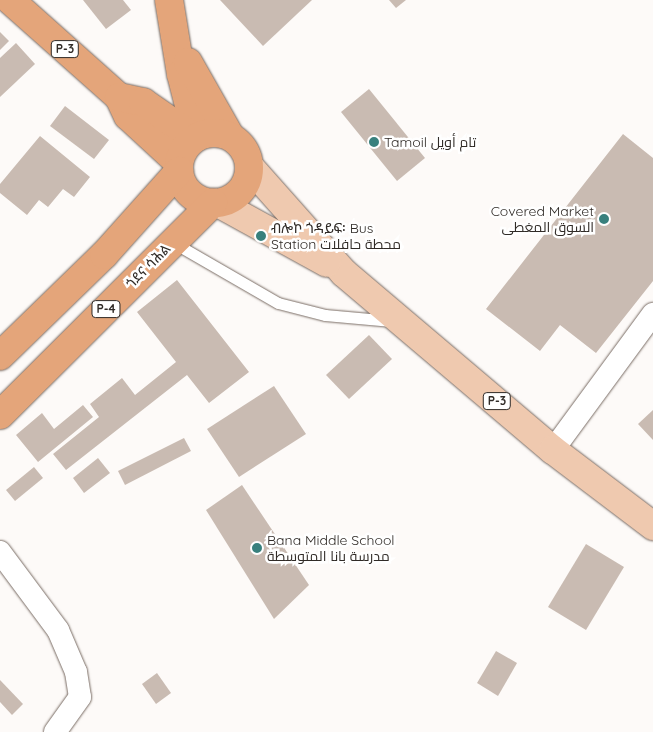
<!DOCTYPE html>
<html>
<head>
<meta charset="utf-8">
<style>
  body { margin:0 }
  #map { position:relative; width:653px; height:732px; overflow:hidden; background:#fdfaf8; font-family:Quicksand,Cairo,"Noto Sans Ethiopic",sans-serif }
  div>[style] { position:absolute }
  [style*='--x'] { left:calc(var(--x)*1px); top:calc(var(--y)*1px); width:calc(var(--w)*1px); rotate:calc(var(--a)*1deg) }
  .building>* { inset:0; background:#c9bbb2 }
  .roads { filter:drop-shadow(0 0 1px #7a6d65) drop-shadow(0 0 1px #7a6d65) }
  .lane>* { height:11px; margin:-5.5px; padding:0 5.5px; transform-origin:5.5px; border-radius:5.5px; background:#fff }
  .street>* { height:22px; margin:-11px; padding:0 11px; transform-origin:11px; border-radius:11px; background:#fff }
  .primary>* { height:28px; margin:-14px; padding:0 14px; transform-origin:14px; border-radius:14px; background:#efc9af }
  .highway>* { height:28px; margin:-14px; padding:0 14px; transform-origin:14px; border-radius:14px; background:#e4a57a }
  .highway>.ring { margin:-14px; padding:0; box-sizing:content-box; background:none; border:28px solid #e4a57a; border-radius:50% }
  .dots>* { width:14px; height:14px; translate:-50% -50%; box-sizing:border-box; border:2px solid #fff; border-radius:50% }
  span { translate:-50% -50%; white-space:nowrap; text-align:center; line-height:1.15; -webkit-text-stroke:5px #fff; paint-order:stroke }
  .shield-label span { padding:1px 4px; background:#fff; border:1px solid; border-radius:4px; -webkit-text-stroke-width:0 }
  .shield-label { font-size:12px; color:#302b27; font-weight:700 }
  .poi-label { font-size:14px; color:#302b27 }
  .left { translate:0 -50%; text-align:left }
  .right { translate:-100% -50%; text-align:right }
  .street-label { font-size:14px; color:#302b27 }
</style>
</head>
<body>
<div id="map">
  <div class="building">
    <div style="clip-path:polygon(83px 0,123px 0,131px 10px,106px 29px)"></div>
    <div style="clip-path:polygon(220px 0,312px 0,263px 46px)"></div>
    <div style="clip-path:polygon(389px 0,406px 0,396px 8px)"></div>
    <div style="clip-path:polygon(0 32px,9px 41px,0 50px)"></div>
    <div style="clip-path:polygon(16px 43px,35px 64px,0 97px,0 58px)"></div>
    <div style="clip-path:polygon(369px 89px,425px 158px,397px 181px,341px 112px)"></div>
    <div style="clip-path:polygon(65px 106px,109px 140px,94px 159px,50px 126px)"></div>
    <div style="clip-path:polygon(623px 134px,653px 158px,653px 281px,596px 353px,560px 325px,540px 351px,486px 309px)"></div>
    <div style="clip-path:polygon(40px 136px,90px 177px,74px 197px,63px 189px,48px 207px,39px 200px,27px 215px,0 193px,0 184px)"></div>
    <div style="clip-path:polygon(177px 280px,249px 372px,209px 403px,187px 375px,66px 470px,53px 454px,99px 417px,90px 404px,122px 378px,135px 395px,176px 362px,137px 312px)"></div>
    <div style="clip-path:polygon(369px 335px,392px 359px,349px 399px,326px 375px)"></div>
    <div style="clip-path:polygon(274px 386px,306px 434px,239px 477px,207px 429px)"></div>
    <div style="clip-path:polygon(83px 405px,93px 417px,38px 462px,16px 435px,42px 413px,54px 429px)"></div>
    <div style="clip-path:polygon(653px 410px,653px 440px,638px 424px)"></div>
    <div style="clip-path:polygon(184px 438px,191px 451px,125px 485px,118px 471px)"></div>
    <div style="clip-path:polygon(98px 458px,110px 473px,84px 493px,73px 478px)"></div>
    <div style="clip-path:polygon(34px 467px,43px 478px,15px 501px,6px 490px)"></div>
    <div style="clip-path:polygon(242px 485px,309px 585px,274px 619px,206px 510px)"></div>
    <div style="clip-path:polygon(586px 544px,624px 567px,586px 630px,548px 607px)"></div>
    <div style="clip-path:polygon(496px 651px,517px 663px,498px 696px,477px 683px)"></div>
    <div style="clip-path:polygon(157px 673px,171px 693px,156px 704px,142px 684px)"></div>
    <div style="clip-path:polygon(0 680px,23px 704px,12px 715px,0 702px)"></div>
  </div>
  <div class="roads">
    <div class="lane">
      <div style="--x:174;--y:243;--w:120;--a:30"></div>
      <div style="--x:278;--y:303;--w:49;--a:14.3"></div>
      <div style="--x:325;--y:315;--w:67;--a:5.1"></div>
    </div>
    <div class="street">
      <div style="--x:553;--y:450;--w:169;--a:-53.7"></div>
      <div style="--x:0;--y:552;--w:97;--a:53.4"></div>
      <div style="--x:58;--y:630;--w:46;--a:66.8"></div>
      <div style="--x:76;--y:672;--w:25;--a:81"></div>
      <div style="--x:80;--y:697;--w:43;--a:125.5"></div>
    </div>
    <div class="primary">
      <div style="--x:249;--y:166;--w:143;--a:48.4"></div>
      <div style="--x:344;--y:273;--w:274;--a:40.3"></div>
      <div style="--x:553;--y:450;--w:126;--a:37.2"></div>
      <div style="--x:218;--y:203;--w:124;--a:28.8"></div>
    </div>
    <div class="highway">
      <div style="--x:10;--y:0;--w:146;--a:41.7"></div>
      <div style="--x:119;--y:97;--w:21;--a:65"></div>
      <div style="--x:128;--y:116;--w:69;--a:42.7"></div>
      <div style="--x:169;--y:0;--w:75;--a:80.8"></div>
      <div style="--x:181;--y:74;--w:65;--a:75.7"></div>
      <div style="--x:188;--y:62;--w:85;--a:60.4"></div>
      <div style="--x:119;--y:97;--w:25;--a:12"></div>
      <div style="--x:143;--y:102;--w:63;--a:34.7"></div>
      <div class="ring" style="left:179px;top:133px;width:42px;height:42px"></div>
      <div style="--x:0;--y:356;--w:145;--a:-44.2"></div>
      <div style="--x:104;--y:255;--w:113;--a:-48.2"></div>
      <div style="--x:0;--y:415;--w:301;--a:-44.9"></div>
    </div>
  </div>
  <div class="dots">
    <div style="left:374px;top:142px;background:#38807d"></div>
    <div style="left:604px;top:219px;background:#38807d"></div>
    <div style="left:261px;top:236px;background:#38807d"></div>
    <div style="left:257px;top:548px;background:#38807d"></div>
  </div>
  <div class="shield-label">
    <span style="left:65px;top:49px">P-3</span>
    <span style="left:106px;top:309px">P-4</span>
    <span style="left:497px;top:401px">P-3</span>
  </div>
  <div class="poi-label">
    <span class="left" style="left:384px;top:142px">Tamoil تام أويل</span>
    <span class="right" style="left:594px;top:219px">Covered Market<br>السوق المغطى</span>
    <span class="left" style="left:271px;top:236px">ብሎኮ ጎዳይፍ፡ Bus<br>Station محطة حافلات</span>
    <span class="left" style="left:267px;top:548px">Bana Middle School<br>مدرسة بانا المتوسطة</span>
  </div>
  <div class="street-label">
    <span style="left:148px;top:266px;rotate:-45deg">ጎደና ሳሕል</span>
  </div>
</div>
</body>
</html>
